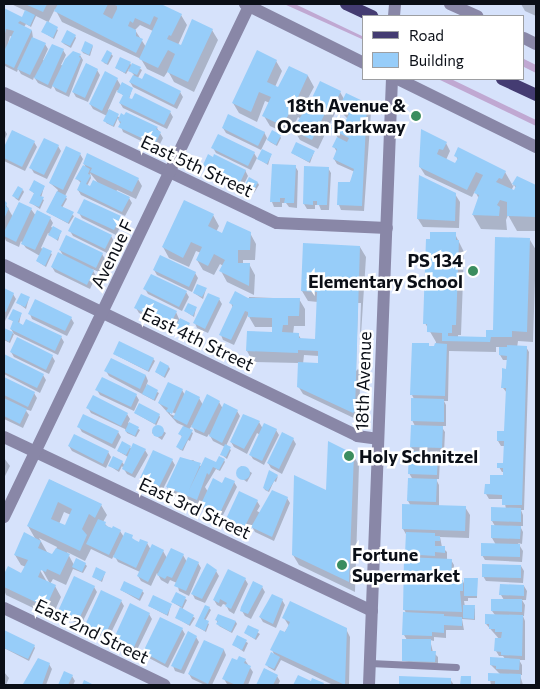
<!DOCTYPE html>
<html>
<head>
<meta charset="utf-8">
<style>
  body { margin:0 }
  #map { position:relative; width:540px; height:689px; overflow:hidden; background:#d6e2fb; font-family:Commissioner,sans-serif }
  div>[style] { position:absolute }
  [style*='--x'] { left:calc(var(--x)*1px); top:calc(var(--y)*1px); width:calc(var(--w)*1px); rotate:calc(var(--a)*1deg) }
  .green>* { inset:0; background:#c0a8d2 }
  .shadow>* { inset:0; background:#0003 }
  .building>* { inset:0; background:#97cdf9 }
  .round { border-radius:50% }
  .service>* { height:7px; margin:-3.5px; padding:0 3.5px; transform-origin:3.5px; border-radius:3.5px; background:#8987a7 }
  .minor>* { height:12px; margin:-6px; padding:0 6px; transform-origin:6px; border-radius:6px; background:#8987a7 }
  .tertiary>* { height:12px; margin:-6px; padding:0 6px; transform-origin:6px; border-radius:6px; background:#8987a7 }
  .primary>* { height:12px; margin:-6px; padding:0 6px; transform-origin:6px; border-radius:6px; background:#443c72 }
  .dots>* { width:14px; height:14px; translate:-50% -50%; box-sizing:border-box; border:2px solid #fff; border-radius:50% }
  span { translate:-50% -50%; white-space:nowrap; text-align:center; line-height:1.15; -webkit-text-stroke:5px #fff; paint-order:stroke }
  .poi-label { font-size:18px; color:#0b0f17; font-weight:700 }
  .right { translate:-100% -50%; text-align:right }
  .left { translate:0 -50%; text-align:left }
  .street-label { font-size:18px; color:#0b0f17 }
  .frame { position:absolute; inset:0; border:5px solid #0b0f17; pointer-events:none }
  .legend { position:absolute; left:362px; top:15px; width:162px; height:65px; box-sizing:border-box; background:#fff; border:1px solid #9d9fa2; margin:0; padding:6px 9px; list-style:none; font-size:15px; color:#0b0f17 }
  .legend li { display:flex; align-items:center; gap:10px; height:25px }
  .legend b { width:25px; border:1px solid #9d9fa2 }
</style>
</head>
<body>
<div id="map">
  <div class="green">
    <div style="clip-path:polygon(284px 4px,295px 4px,364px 37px,364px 40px)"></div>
    <div style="clip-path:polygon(524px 59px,536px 65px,536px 73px,524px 67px)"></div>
    <div style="clip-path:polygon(438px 79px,451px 79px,536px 120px,536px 126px)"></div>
  </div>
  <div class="shadow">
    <div style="clip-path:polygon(evenodd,11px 4px,158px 4px,181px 15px,187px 25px,178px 45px,182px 47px,212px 30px,218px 40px,194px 92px,174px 82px,168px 71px,164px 77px,147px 69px,141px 59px,62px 22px,55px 9px,48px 23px,58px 30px,54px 39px,43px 32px,48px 22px,36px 16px,31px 27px,26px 24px,24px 27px,32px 31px,33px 38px,45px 44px,48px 49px,43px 60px,45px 61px,63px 50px,66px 55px,61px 65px,64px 66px,80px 55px,83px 60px,69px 97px,56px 91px,53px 85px,51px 89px,38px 83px,34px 77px,33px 80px,21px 74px,18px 69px,17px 72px,5px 66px,4px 69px,4px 53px,6px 51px,4px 50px,4px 10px,22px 20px,26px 11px,11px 4px,140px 25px,153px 31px,146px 47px,135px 30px,140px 25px,11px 4px,10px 36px,13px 37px,9px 44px,8px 44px,10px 36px)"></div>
    <div style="clip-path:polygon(521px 4px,536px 4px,536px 16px,525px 11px)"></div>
    <div style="clip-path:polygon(75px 36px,76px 38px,71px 48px,64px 44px,62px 42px)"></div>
    <div style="clip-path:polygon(93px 46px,90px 56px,83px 53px,82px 51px)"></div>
    <div style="clip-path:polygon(111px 54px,113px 56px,108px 65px,104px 63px,103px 61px)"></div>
    <div style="clip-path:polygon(276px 61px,282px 71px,275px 87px,278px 89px,289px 67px,308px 76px,314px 87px,306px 102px,310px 104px,340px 92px,344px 99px,366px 104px,371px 112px,364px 211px,341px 210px,339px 205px,355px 172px,337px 164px,334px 159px,337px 152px,334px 147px,338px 138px,332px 129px,347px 122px,348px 119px,342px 113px,336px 111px,318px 149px,300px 140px,294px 130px,301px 119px,298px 117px,289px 135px,270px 126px,264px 116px,270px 103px,265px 101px,257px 122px,239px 113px,233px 103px)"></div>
    <div style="clip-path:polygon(130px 63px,132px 67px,133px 64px,142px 70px,138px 78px,180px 92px,183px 97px,177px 109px,133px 87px,130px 82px,134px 75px,129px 69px,126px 74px,116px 68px)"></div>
    <div style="clip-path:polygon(97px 70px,100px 75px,88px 102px,76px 97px,73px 92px)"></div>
    <div style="clip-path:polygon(117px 79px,121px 86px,132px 89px,129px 99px,170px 112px,173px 117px,167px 129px,123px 108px,120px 103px,124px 96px,117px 90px,108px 110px,120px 118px,157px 128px,163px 138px,159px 146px,154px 144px,153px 147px,123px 132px,118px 118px,114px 127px,106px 123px,107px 116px,93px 109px,90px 104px)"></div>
    <div style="clip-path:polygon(223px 128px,264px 132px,268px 140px,280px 136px,281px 138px,277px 146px,270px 142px,267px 138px,261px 150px,226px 133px)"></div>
    <div style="clip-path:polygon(4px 129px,7px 134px,4px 141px)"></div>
    <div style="clip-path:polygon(13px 131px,34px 142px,37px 147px,25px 171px,4px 161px,4px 150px)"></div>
    <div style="clip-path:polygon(evenodd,422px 131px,446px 143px,450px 151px,446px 160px,456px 165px,458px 160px,456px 156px,505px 172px,513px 186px,517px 177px,536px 186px,536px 231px,517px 231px,508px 215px,506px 220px,507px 230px,481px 229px,473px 215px,479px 199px,475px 191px,472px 197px,425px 175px,420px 167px,422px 131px,514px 185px,516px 188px,514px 192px,511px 191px,514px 185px)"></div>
    <div style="clip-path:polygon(58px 146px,61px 151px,47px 179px,34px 173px,31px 168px)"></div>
    <div style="clip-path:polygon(213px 148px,254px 153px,257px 158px,251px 170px,216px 153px)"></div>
    <div style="clip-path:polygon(314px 152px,310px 163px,292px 153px)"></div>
    <div style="clip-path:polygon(80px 154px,83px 159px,65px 196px,67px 199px,62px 208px,74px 216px,69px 224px,47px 212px,58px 190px,50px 183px)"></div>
    <div style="clip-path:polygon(271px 155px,268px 165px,259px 159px)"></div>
    <div style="clip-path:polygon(evenodd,84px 164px,138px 179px,142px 186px,136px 199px,117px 190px,116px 192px,129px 198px,132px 203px,125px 216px,81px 195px,78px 190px,81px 183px,77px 179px,86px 168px,84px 164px,90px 173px,98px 183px,91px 188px,87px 186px,91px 178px,90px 173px)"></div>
    <div style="clip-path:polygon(204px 165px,245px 170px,248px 176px,243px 186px,209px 169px,209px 171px)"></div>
    <div style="clip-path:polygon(295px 166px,298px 171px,297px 208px,289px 207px,286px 203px,282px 203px,282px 207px,274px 207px,272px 202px)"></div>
    <div style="clip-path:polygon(328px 168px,331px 173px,329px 210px,321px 210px,319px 205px,315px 205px,315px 209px,307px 209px,304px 204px)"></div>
    <div style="clip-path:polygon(210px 172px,242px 188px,241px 189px,211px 175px)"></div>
    <div style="clip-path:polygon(420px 177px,455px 194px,460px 202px,459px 228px,423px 227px,418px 219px)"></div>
    <div style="clip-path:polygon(258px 183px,259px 185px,254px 193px,245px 187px)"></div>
    <div style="clip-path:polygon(44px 187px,41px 198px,44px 200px,40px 209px,31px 203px,35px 194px,30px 190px)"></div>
    <div style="clip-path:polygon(23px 190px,24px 192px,19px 201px,15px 198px,14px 196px)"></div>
    <div style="clip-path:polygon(5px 203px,13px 217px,19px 203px,31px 209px,36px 216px,50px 218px,53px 223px,51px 227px,61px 231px,58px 241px,48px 233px,41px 248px,52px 254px,46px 267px,37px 261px,40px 256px,26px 248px,21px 241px,19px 247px,6px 241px,4px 236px)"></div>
    <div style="clip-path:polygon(79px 213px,120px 217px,123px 222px,116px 235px,82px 218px)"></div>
    <div style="clip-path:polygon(213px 215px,219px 226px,216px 232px,222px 235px,250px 233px,256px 244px,255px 260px,243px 260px,243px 264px,249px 264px,255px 275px,254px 295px,227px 282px,221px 271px,223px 266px,220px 264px,214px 275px,203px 270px,197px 260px,201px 253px,196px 251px,189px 267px,169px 258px,163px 247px)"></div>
    <div style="clip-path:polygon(70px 231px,111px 236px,114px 241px,107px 253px,73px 236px)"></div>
    <div style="clip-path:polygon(455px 234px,464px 252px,461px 335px,458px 335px,458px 337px,487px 338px,494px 332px,530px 240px,536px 250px,533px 342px,518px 341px,517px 348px,526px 347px,529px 352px,524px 510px,521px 510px,523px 515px,523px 526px,520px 526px,523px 532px,522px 544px,518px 543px,523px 551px,522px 562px,485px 560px,482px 555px,496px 545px,492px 538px,495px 526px,492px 521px,506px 509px,504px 499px,489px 499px,486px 494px,491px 485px,504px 477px,504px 472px,502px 472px,499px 467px,505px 464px,505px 446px,501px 446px,498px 441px,506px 432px,507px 393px,503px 388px,508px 360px,503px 360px,500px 355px,501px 347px,496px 347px,496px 352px,449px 351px,448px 401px,444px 401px,446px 405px,446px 426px,441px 426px,445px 432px,444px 453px,437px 452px,440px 459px,439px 479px,436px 479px,439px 485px,439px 506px,465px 507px,470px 515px,469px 538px,440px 537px,442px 547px,447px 552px,447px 560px,451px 560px,454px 565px,453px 581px,463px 581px,465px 586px,477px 579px,477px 598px,468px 598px,468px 601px,464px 601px,465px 607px,474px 607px,475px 609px,475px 620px,462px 619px,464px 630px,446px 630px,446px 638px,434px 637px,434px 641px,430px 640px,433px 652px,438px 657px,438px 667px,403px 661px,403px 640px,407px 640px,404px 635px,406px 613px,404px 609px,409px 558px,407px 554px,407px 536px,403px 529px,411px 506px,408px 501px,413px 480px,409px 473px,415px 453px,411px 447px,415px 426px,412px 420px,414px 399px,412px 395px,430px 347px,436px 347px,436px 342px,425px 323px)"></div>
    <div style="clip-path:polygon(evenodd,360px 247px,366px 257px,359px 366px,361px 303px,358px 303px,356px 371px,358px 369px,361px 373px,358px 420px,303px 394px,298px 386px,299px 363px,253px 362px,247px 351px,248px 332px,273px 333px,273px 327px,255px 327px,248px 315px,234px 345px,223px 340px,221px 335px,233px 308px,231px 303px,249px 302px,249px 297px,299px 299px,305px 309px,305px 326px,294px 326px,293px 334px,298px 334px,301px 339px,316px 340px,318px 302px,308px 301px,302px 291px,360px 247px,304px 355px,319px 356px,319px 364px,303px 364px,304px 355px)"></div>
    <div style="clip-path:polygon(60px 250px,102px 254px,105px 259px,99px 272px,92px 269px,96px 276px,90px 289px,55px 272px,52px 267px,64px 257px)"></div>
    <div style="clip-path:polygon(154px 270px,195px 273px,198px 278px,192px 292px,157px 275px)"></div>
    <div style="clip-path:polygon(4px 289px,13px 294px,16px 299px,4px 323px)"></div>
    <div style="clip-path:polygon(145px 289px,186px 292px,189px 297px,182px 311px,148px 294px)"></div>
    <div style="clip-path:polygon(206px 289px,203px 299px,194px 293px)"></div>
    <div style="clip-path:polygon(29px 298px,26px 309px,18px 303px)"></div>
    <div style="clip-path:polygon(219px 299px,222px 304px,208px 333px,197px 328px,195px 323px)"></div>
    <div style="clip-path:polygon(136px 308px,176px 312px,179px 319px,190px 326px,186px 334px,178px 330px,175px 325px,173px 329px,139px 313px)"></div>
    <div style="clip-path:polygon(196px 308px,194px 317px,185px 311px)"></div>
    <div style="clip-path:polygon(21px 314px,19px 324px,61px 337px,64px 342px,58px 355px,14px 334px,11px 329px,14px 322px,10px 319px)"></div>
    <div style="clip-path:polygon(30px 314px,71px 318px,74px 323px,67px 336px,32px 319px)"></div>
    <div style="clip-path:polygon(4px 329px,14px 334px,10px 343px,4px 340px)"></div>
    <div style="clip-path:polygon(11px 352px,52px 356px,55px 361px,49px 374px,14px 357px)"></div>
    <div style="clip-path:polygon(114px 354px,153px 359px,155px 361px,149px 372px)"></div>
    <div style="clip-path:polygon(4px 355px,43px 375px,46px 380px,40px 393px,4px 374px)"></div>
    <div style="clip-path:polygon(111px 360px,146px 376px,148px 381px,146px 386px,159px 393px,155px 401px,109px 376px,106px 371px)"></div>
    <div style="clip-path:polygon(169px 367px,170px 369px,165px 378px,156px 372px)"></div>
    <div style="clip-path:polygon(4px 378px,34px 393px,37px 398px,31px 411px,25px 409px,29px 415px,23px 428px,4px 419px)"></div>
    <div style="clip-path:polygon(97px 390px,136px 395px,139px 400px,134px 411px,100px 395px)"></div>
    <div style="clip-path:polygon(evenodd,182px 390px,185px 395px,199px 398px,203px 405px,219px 402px,223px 409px,237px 411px,240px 416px,226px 446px,231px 450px,227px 459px,222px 455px,225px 447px,213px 441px,209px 434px,207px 437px,195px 432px,192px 425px,189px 430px,193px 433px,190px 441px,188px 440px,183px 451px,179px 449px,178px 447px,182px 437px,180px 434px,184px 426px,177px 423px,159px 403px,182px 390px,170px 411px,178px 415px,177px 417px,170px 414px,170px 411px)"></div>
    <div style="clip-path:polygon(88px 408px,127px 414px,130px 419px,128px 423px,140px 430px,136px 437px,127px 433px,125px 429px,91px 413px)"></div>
    <div style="clip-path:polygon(135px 413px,159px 415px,160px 417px,156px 426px,166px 433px,162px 440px,152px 433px,156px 425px)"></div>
    <div style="clip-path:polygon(259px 422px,263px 429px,276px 430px,279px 435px,264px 465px,253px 459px,250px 454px,260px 435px,257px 433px,247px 454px,234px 447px,231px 442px)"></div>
    <div style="clip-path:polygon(79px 427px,118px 432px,121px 437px,115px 449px,82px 432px)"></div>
    <div style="clip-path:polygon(293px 439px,296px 444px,282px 474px,271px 468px,268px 463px)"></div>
    <div style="clip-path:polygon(69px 446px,108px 452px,111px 457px,106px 468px,72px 451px)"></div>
    <div style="clip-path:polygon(130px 447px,132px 450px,145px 450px,148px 455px,135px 478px,127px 474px,122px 466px,119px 472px,110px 466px,122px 462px,125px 466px,128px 457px,118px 451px)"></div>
    <div style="clip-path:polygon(353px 455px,359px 465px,355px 592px,299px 565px,293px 555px,327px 491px)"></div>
    <div style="clip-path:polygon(4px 458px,10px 466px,4px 478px)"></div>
    <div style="clip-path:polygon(172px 460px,175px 465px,162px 491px,144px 483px,141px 478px)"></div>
    <div style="clip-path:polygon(193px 460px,202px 467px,224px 460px,225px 462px,220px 471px,216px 469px,205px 487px,208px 492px,234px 482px,237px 487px,221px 519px,204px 511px,201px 506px,191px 501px,190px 504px,172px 495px,167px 487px,187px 462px)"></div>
    <div style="clip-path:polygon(241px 466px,252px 473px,247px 482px,237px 475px)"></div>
    <div style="clip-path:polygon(278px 476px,276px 482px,274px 481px,269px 492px,265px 490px,264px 488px)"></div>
    <div style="clip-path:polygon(evenodd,50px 480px,101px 505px,107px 515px,103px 522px,108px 527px,120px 531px,124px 537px,139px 543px,147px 543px,151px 550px,163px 551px,167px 558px,183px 555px,187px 562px,188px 559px,198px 563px,201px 568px,189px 596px,179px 591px,177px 583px,170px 580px,168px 584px,161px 580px,157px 573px,151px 586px,141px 581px,138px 576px,140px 572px,118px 562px,114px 555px,112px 559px,91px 549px,85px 561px,67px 552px,74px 565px,85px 564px,87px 566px,83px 573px,73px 569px,66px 585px,53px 579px,50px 584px,55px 586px,61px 597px,52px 617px,6px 595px,4px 590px,4px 577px,8px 568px,21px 574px,26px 567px,21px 565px,15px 555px,36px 540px,28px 526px,50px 480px,64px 512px,71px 515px,65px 527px,59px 524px,64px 512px,50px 480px,39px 538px,57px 547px,53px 556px,47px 552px,39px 538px,50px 480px,39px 564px,49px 582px,47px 582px,37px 565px,39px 564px)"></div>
    <div style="clip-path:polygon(287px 498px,290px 503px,274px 541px,255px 532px,251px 525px,247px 532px,230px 524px,227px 519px,257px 501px,260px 506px,257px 511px,262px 514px)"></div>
    <div style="clip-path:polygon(521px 566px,524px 571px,523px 583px,486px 581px,483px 576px)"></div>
    <div style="clip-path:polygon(216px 571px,219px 576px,205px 603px,195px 599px,192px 593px)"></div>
    <div style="clip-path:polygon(105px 573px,102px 582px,93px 577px)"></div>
    <div style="clip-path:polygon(245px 579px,248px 584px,234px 614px,229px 611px,226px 605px,223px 604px,221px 607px,217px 605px,214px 600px)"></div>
    <div style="clip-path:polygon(524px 586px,527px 591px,526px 600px,522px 600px,525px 605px,524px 616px,523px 616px,525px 621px,525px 660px,519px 660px,522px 665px,522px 675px,520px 675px,523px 685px,491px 685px,489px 675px,501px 675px,491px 665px,505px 659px,503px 656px,499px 656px,496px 651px,500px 640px,486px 624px,495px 615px,492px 611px,504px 600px,501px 595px)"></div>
    <div style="clip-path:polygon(94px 587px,97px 592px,81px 625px,62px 616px,59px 611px)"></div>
    <div style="clip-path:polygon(262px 587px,265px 592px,251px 619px,245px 616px,242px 611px)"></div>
    <div style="clip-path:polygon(121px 590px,142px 591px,144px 593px,140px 601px)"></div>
    <div style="clip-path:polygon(177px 594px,187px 600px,182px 610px,195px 618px,190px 626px,177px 618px,182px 608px,172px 602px)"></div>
    <div style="clip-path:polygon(282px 600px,285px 605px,276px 628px,263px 622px,260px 617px)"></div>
    <div style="clip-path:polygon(121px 601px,124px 606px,108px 639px,89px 630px,86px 625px)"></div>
    <div style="clip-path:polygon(171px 605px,168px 616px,149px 606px)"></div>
    <div style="clip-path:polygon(209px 608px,211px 610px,205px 621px,209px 624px,206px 632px,196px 626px)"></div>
    <div style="clip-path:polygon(149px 614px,152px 619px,136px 652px,118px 643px,115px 638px)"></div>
    <div style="clip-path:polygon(284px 618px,346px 629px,350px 637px,349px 685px,333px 685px,281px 660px,275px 671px,268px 667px,267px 665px,275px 656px,272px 650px,289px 626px)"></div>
    <div style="clip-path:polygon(216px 619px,236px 622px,237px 624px,232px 633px,219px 626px)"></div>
    <div style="clip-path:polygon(249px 627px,260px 634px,256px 640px,245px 633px)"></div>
    <div style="clip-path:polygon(182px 629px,185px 634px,168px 668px,147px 657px,144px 652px)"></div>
    <div style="clip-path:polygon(4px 631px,34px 646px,35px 648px,29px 661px,4px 648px)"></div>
    <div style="clip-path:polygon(196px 637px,199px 642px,184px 674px,175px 671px,173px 666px)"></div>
    <div style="clip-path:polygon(238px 637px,248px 643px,244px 652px,234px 645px)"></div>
    <div style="clip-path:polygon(205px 641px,224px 650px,226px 655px,212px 685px,205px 685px,192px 679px,189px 674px)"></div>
    <div style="clip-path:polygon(38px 659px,49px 664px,52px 669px,46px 685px,25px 685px)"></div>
    <div style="clip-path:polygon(245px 660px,253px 672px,248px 685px,227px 684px,224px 679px,238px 662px)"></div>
    <div style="clip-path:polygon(264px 670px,277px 676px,280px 681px,278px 685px,257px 685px)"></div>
    <div style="clip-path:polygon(4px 672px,9px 678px,6px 685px,4px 685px)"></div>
    <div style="clip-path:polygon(65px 673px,72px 676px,75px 681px,73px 685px,59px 685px)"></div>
    <div style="clip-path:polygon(400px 677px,450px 679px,454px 685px,400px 685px)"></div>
  </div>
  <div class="building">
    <div style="clip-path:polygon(25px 4px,47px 4px,43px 12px)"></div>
    <div style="clip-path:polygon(58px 4px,108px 4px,103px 14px,112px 19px,117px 9px,117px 6px,113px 4px,161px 4px,182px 14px,171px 36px,169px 35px,167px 39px,181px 45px,192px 19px,213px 29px,188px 82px,167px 72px,175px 54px,168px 50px,158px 68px,139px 59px,158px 18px,154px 16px,150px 25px,135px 18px,133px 23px,130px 21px,128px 26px,136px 30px,136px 36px,143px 39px,136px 53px,54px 11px)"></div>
    <div style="clip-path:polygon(4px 8px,22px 17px,25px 10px,35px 15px,30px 26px,20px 21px,18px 23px,32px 30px,14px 68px,4px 63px,4px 51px,14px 31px,6px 29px,4px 38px)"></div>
    <div style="clip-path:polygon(47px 21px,58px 27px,53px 38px,41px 32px)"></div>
    <div style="clip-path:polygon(67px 30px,76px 35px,70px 46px,61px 42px)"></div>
    <div style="clip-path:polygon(32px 37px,46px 43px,30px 75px,17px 69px)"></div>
    <div style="clip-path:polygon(85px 41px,93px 45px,89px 55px,81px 51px)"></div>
    <div style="clip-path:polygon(52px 44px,64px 49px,48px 85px,34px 78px)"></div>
    <div style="clip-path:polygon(107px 50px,112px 53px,107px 64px,101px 61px)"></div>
    <div style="clip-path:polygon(257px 50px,277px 60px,267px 82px,278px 87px,289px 66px,308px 75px,298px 97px,310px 102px,320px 81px,341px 91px,335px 104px,331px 101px,312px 140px,292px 130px,303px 113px,292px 107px,283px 126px,262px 116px,271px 97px,259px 92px,251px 112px,232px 103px)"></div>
    <div style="clip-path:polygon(73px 51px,81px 54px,79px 57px,81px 58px,66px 93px,52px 86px,65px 59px)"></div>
    <div style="clip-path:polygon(120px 57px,131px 62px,125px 73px,115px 68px)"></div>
    <div style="clip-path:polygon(86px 63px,98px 69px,85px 98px,72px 92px)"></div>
    <div style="clip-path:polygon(132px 63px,141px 67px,137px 75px,128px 71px)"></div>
    <div style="clip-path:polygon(105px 71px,118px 78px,102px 111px,89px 104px)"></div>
    <div style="clip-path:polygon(145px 73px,181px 91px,174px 105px,129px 82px,133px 75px,142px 79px)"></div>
    <div style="clip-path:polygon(122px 82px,133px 88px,129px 98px,132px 99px,135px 93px,171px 111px,164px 125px,119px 103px,123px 95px,117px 92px)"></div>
    <div style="clip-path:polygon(346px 93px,367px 103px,362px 206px,337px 205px,338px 182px,350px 182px,354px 169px,333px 159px,337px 149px,332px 147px,337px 137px,347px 142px,349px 138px,331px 129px,337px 116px,346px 120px,349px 114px,338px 109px)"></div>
    <div style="clip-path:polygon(109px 109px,119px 114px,113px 126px,103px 121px)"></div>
    <div style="clip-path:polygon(126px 112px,158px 127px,156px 129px,161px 132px,156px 142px,152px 140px,150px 142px,118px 127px,121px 122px,118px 120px,121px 113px,124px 115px)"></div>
    <div style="clip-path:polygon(228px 114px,265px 132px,258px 146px,222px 128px)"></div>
    <div style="clip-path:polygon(421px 129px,447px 142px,443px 150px,439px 149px,437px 154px,455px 163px,458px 158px,454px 156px,458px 147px,506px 171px,502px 179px,499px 178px,496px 182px,514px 190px,516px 186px,512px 184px,517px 176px,536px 185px,536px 217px,507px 216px,507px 202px,500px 200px,497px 205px,500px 207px,499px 216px,472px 215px,479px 195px,474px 193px,483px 175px,476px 172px,467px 190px,419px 167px)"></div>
    <div style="clip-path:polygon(12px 130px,35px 141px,22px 167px,4px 158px,4px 147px)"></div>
    <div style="clip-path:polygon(272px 130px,281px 135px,276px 145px,267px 140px)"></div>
    <div style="clip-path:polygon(218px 134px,255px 152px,248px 166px,211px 148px)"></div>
    <div style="clip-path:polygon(44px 138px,59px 145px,44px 175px,29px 168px)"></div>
    <div style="clip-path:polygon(296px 142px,315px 151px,309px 162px,291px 153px)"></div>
    <div style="clip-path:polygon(66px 146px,81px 153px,63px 190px,49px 183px)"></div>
    <div style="clip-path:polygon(262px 149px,272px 154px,267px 164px,257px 159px)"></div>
    <div style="clip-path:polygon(87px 153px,139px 178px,132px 192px,90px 172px,92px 168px,83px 164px)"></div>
    <div style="clip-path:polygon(208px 154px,213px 157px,214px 154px,246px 170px,239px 185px,207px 170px,208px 167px,203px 165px)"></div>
    <div style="clip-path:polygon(272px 164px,296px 165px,294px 203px,284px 203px,285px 198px,280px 198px,280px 202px,270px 202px)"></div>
    <div style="clip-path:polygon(83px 165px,90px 169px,88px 174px,91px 175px,86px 184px,90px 186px,93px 180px,130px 197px,122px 212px,77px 190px,81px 181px,75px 179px)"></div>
    <div style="clip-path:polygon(304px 166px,329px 167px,327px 205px,317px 205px,317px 201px,313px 201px,313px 205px,303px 204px)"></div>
    <div style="clip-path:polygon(419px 175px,456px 193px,455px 221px,417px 219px)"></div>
    <div style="clip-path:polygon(249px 177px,258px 182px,253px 192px,244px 187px)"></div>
    <div style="clip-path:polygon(34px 180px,45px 186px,40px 196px,44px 197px,39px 207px,29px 203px,34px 193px,29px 190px)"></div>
    <div style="clip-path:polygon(18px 186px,23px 189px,18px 199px,12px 196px)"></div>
    <div style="clip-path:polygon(57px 191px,67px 196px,61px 206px,74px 212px,68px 223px,46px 212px)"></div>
    <div style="clip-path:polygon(84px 199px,121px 216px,114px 230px,77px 213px)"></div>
    <div style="clip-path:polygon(184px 200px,214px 214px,208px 226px,222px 233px,227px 221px,251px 232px,250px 250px,238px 250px,238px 263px,250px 263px,249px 286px,219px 271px,225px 260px,214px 254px,208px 266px,196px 260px,202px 247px,191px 242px,183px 258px,162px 247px)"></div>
    <div style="clip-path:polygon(5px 201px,7px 203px,6px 207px,9px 208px,4px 219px)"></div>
    <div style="clip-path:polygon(19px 202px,32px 208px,16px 242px,4px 236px,4px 232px)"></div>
    <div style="clip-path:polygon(37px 210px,51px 217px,35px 250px,21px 244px)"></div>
    <div style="clip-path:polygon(75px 217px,112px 235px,105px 249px,68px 231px)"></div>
    <div style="clip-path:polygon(53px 226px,62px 231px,57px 240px,48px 235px)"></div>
    <div style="clip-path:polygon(430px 232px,456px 232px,456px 240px,459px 240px,456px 325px,452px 325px,452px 333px,448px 333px,448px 336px,486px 337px,486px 330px,493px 330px,495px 237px,530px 238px,527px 332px,512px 331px,512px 337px,491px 337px,490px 342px,442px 341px,442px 333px,427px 332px,427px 324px,423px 324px,426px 239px,430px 239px)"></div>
    <div style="clip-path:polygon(66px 235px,103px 253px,96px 268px,59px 250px)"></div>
    <div style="clip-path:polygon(303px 243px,360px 246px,355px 411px,353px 413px,297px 387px,298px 362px,318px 363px,318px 351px,298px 350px,298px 353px,246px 351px,247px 331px,272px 332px,272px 318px,248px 317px,248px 312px,245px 311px,231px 340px,219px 335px,233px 305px,229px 303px,235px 291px,248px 298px,300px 298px,299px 316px,288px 316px,288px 325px,283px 325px,282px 332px,299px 333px,299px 338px,315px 339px,317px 292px,301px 291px)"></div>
    <div style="clip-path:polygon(43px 247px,52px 251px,45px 266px,36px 261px)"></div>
    <div style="clip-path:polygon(58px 252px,94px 270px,87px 285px,51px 267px)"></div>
    <div style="clip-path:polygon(160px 255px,196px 272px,189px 287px,153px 270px)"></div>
    <div style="clip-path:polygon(151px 274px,187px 291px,179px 307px,143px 289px)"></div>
    <div style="clip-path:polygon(197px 284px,207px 288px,202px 297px,193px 293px)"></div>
    <div style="clip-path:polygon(4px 288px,14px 293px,6px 312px,4px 311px)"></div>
    <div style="clip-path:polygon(21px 293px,30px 297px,25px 307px,16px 303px)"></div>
    <div style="clip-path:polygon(208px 293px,220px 298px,205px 329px,193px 323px)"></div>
    <div style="clip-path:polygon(141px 294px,177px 311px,170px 325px,134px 308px)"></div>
    <div style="clip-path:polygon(35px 299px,72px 317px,65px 331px,28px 314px)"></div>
    <div style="clip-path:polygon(188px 303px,197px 307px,193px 316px,184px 311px)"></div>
    <div style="clip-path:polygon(13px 309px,22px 313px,18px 322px,23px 325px,26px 319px,62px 336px,55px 351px,10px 329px,13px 321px,8px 319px)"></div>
    <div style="clip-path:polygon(180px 318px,190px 323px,185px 333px,175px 328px)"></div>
    <div style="clip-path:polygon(4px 328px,13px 332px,9px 342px,4px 339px)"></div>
    <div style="clip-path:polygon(17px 337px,53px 355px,46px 370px,10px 352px)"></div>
    <div style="clip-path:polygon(119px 341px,154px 358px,148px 371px,113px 354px)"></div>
    <div style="clip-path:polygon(412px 343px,429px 343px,429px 346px,434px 346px,435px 343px,447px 344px,445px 396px,410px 395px)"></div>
    <div style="clip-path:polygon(507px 345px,527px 346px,522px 505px,502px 505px,502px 495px,484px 494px,485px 484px,490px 484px,490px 475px,503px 475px,503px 468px,497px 468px,497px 463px,503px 463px,504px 441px,497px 441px,497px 431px,504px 431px,506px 388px,501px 388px,502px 377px,502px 368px,506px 369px,507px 356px,499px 355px,499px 347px,507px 347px)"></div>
    <div style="clip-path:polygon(4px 354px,44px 374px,37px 388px,4px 372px)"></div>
    <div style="clip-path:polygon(111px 358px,146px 375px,140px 389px,104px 371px)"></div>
    <div style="clip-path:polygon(160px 361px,169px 366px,164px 377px,155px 372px)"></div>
    <div style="clip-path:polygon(4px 377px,35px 392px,28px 407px,4px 395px)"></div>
    <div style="clip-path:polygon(102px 377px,137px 394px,131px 407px,95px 390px)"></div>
    <div style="clip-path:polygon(168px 382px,183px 389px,172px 414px,166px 411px,168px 408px,158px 403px)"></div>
    <div style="clip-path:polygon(147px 384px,158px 390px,154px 400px,142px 394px)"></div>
    <div style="clip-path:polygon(186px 390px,200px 397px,187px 425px,173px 418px)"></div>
    <div style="clip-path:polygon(207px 394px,220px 401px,204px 433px,191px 427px)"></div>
    <div style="clip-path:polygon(93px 395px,128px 413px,121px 426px,86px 408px)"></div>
    <div style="clip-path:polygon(4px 398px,27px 409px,20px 424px,4px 416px)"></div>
    <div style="clip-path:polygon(411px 398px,444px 399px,444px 422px,411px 421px)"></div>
    <div style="clip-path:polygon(139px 403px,160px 414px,155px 424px,134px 413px)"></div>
    <div style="clip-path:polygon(224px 403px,238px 410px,222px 443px,209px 436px)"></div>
    <div style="clip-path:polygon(83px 414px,119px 431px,112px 444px,77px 427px)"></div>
    <div style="clip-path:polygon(243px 414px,260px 421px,244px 449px,230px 442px)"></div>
    <div style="clip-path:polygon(129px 422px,139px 427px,135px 436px,125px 431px)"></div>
    <div style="clip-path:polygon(264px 423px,277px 429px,262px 461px,249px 455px)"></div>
    <div class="round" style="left:152px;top:425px;width:12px;height:12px"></div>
    <div style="clip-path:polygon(411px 425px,443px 426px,442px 448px,410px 447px)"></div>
    <div style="clip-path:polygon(183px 426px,193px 430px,182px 450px,176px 447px,182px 436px,178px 434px)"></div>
    <div style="clip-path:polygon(282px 432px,294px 438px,279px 469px,267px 463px)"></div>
    <div style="clip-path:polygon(74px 434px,109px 451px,103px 464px,68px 446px)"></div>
    <div style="clip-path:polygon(122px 441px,131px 446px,126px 455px,117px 451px)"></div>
    <div style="clip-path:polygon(328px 441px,354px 454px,349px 582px,292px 555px,294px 475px,326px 490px)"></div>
    <div style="clip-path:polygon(133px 443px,146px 449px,132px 474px,122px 469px)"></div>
    <div style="clip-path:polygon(225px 444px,231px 447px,226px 457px,220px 455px)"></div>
    <div style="clip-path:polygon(153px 450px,173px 459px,159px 487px,140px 478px)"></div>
    <div style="clip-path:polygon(409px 451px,438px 452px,437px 475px,408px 474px)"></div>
    <div style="clip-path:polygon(113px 456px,123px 461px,118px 470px,108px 466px)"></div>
    <div style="clip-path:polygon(219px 456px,225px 459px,219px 470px,213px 467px,209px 475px,207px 473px,197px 500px,166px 487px,180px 457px,201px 463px,189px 490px,205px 457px,216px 462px)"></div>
    <div class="round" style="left:236px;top:466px;width:14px;height:14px"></div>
    <div style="clip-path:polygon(269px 470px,278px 475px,268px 491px,263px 488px)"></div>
    <div style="clip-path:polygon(225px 477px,235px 481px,219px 515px,200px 506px,213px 478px,222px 483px)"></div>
    <div style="clip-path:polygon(408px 478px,437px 479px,436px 502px,407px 501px)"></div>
    <div style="clip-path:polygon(evenodd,49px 479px,102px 504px,95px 518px,89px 514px,82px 529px,87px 535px,80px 551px,27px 526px,49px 479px,58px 502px,72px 509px,65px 525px,51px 519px,58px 502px)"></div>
    <div style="clip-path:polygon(272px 490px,288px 497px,272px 537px,251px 527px)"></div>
    <div style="clip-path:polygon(239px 491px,258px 500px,244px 528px,226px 519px)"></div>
    <div style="clip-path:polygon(402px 504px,466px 506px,465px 531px,402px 529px)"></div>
    <div style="clip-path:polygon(491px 507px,521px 508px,521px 522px,491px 521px)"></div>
    <div style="clip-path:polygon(98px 519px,106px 522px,105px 525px,109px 527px,112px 528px,113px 526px,121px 530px,109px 555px,86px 544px)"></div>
    <div style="clip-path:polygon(491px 525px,521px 526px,520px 539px,491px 538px)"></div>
    <div style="clip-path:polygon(24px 532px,41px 541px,38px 548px,52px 554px,56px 548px,70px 554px,60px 575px,47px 569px,46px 572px,41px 570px,38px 577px,56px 585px,46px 607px,4px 587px,4px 574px,8px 566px,21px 573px,28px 560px,14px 555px)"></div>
    <div style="clip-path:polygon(125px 532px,133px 535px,132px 538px,135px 540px,139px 542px,140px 539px,148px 542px,136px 568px,113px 557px)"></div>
    <div style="clip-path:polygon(406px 532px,435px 533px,435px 536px,440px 536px,440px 541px,435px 541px,435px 546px,445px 546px,445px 553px,435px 552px,435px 556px,405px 554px)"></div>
    <div style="clip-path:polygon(481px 543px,520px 544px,520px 557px,481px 556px)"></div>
    <div style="clip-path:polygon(152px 544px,164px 550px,148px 582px,137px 576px)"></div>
    <div style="clip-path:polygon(171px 548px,184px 554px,172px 578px,167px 576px,165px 579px,157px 575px)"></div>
    <div style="clip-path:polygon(188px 557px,199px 562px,186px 591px,174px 586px)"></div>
    <div style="clip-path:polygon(404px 557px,452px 559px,451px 579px,463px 580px,463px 591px,460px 591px,462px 612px,403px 610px)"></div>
    <div style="clip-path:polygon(76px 558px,86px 563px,82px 572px,72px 567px)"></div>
    <div style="clip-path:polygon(207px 563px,217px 570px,202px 599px,191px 594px)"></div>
    <div style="clip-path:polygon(482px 564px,521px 565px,521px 578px,482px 577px)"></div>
    <div style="clip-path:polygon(96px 567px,106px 572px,101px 581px,92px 577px)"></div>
    <div style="clip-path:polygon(228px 569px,246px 578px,231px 609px,225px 606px,227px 603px,220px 599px,219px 603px,213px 600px)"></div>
    <div style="clip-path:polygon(74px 576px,95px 586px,78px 621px,58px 611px)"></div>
    <div style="clip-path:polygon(464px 578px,478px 578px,477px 596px,464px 596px)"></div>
    <div style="clip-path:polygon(124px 581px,143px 590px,139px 599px,120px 590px)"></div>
    <div style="clip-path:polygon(253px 581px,263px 586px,248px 614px,240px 611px,241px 607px)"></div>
    <div style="clip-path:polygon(500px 584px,524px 585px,524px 596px,499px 595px)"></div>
    <div style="clip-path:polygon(101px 590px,122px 600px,105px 635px,85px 625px)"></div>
    <div style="clip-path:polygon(176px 592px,186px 597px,182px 607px,171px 602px)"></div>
    <div style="clip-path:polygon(272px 594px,283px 599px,273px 624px,259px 617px)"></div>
    <div style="clip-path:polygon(153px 595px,172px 604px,167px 615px,148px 606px)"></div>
    <div style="clip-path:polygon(491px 599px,522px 599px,522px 612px,491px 611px)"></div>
    <div style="clip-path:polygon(290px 601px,347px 628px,345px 685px,270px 650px,280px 630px,285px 632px,290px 622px,282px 618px)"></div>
    <div style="clip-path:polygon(130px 603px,150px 613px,134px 647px,114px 638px)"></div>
    <div style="clip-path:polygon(205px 605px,210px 607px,204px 619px,209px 621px,205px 631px,195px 626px)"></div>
    <div style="clip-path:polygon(463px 605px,475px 605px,474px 619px,463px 618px)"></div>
    <div style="clip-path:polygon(180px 607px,194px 615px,189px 625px,175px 618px)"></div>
    <div style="clip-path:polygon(403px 612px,444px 614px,444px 616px,462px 617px,462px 626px,444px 625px,444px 633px,432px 632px,432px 636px,402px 635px)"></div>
    <div style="clip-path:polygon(218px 614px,236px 621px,231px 632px,216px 624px,218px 621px,215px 620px)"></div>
    <div style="clip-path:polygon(485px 614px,523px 615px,522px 656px,501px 655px,501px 652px,494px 651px,495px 638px,501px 638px,502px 632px,495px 632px,495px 629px,489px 629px,489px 624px,485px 624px)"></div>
    <div style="clip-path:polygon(160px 617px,183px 628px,165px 664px,143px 652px)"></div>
    <div style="clip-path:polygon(248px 625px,259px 630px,255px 639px,244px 633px)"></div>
    <div style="clip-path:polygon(4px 630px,35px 645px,28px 659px,4px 648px)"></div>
    <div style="clip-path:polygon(188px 631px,197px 636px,181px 670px,171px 666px)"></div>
    <div style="clip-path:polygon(237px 635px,247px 640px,242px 650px,232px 645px)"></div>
    <div style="clip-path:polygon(402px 639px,431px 639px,431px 651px,436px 651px,435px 662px,402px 661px)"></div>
    <div style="clip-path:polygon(204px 640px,224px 649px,208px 684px,188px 674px)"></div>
    <div style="clip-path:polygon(271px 652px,280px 657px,274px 669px,265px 665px)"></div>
    <div style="clip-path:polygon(239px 656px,246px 659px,244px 663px,251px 666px,243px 685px,236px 685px,222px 679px,232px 658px,237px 660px)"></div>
    <div style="clip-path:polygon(490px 657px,520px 659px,519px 670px,496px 669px,496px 666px,490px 665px)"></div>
    <div style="clip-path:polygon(38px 658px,50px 663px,42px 685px,23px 684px)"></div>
    <div style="clip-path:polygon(264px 668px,278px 675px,273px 685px,256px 685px)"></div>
    <div style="clip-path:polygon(64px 671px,73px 675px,68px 685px,58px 685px)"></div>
    <div style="clip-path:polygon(488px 673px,521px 674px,520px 685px,495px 685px,495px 681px,488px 681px)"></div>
    <div style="clip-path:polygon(298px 675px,311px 681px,312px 678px,324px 683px,323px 685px,293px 685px)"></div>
    <div style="clip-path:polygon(399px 676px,451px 678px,451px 685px,399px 685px)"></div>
    <div style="clip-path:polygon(461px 676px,471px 676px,471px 685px,460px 685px)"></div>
    <div style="clip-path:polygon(84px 680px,94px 685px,82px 685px)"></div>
  </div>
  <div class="service">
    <div style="--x:370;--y:663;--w:86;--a:2.7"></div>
  </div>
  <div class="minor">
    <div style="--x:245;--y:4;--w:133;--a:26.4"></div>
    <div style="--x:450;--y:4;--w:30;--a:24"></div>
    <div style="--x:524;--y:38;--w:13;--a:27"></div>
    <div style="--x:398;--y:79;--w:154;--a:26.2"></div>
    <div style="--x:4;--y:93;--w:302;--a:25.5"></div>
    <div style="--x:277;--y:223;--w:110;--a:2.6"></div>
    <div style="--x:4;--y:265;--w:392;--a:25.8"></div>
    <div style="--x:357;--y:436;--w:21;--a:8"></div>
    <div style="--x:4;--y:437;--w:407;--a:25.3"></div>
    <div style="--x:4;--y:517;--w:567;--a:-64.38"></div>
    <div style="--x:4;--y:608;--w:178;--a:25.6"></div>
  </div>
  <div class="tertiary">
    <div style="--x:394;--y:16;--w:12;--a:-85"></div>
    <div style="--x:369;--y:685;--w:606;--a:-87.83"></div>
  </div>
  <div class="primary">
    <div style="--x:346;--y:4;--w:29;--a:25"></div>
    <div style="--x:502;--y:79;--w:38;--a:25"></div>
  </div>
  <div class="dots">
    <div style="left:416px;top:116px;background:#3b8d5f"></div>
    <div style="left:473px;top:271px;background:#3b8d5f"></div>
    <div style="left:349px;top:456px;background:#3b8d5f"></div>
    <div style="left:342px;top:565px;background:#3b8d5f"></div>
  </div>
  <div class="poi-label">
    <span class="right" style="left:406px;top:116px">18th Avenue &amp;<br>Ocean Parkway</span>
    <span class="right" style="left:463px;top:271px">PS 134<br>Elementary School</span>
    <span class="left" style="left:359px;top:456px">Holy Schnitzel</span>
    <span class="left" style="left:352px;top:565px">Fortune<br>Supermarket</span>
  </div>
  <div class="street-label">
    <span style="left:197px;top:166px;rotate:25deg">East 5th Street</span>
    <span style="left:112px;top:254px;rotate:-64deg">Avenue F</span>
    <span style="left:198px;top:339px;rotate:26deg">East 4th Street</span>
    <span style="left:363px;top:381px;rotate:-88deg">18th Avenue</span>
    <span style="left:195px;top:508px;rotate:25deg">East 3rd Street</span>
    <span style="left:92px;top:631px;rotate:26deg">East 2nd Street</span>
  </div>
  <div class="frame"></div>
  <ul class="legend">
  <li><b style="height:6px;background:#443c72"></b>Road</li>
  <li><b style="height:14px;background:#97cdf9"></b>Building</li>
  </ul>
</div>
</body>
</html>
